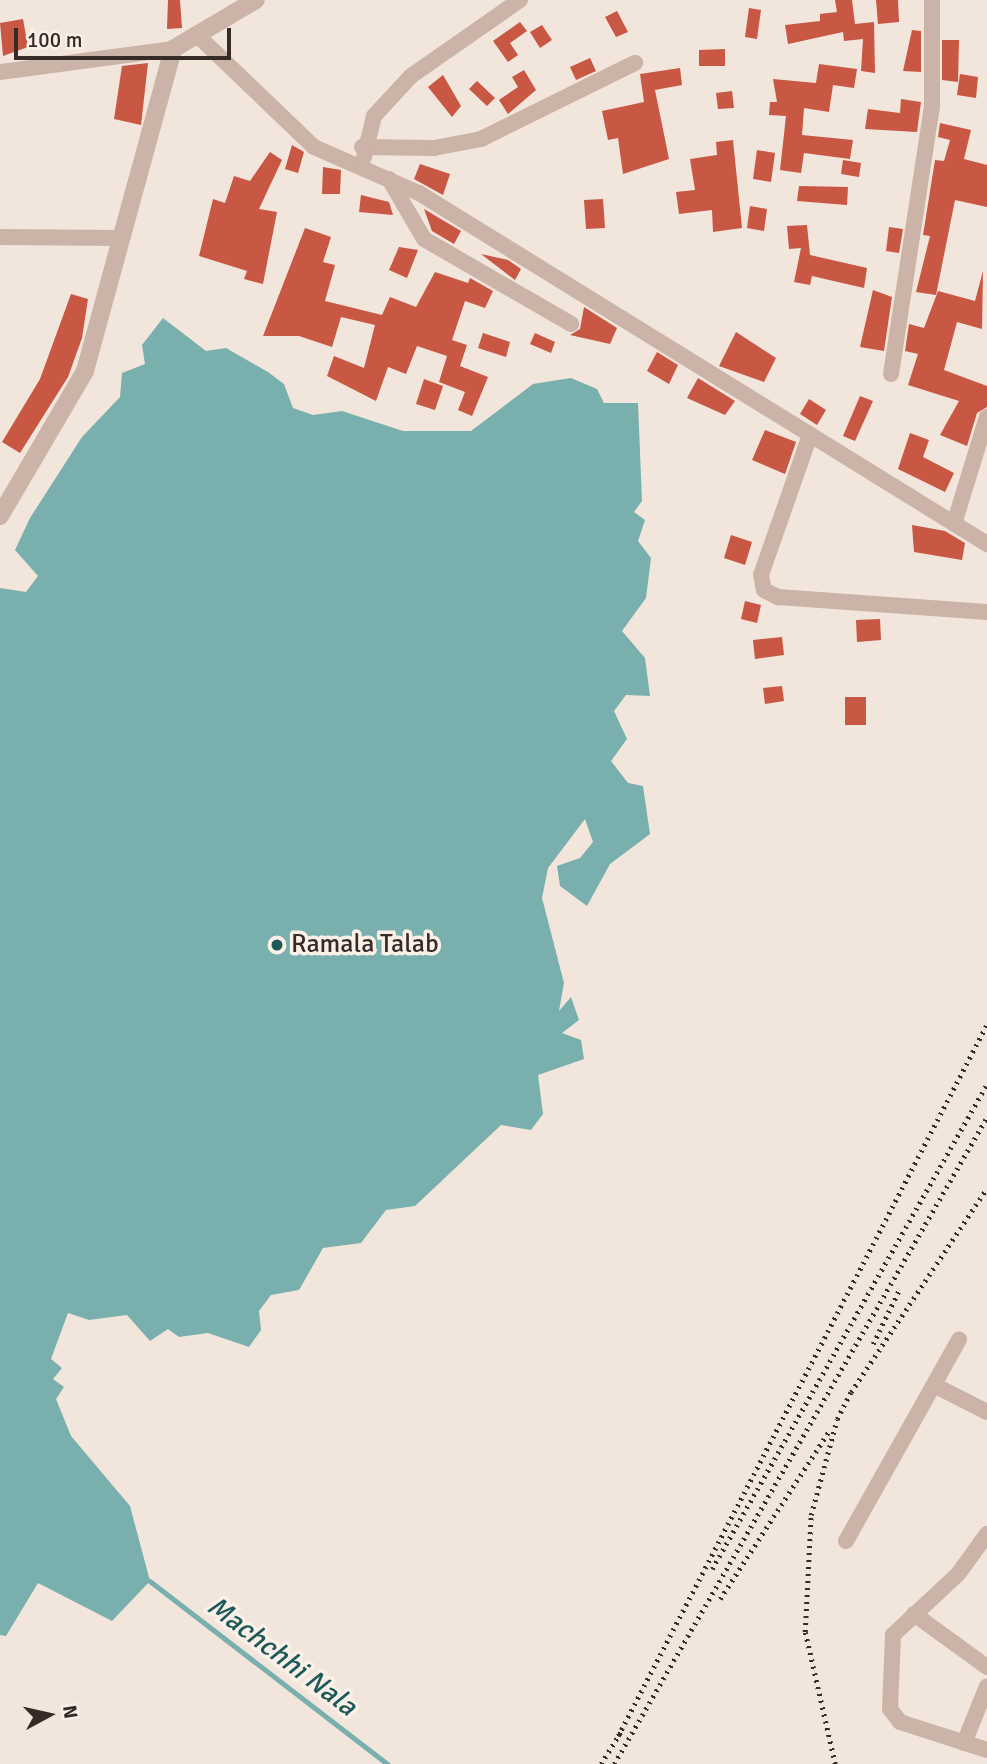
<!DOCTYPE html>
<html>
<head>
<meta charset="utf-8">
<style>
  body { margin:0 }
  #map { position:relative; width:987px; height:1764px; overflow:hidden; background:#f2e5db; font-family:Signika,sans-serif }
  div>[style] { position:absolute }
  [style*='--x'] { left:calc(var(--x)*1px); top:calc(var(--y)*1px); width:calc(var(--w)*1px); rotate:calc(var(--a)*1deg) }
  .water>* { inset:0; background:#79b0ad }
  .stream>* { height:4.5px; margin:-2.25px; padding:0 2.25px; transform-origin:2.25px; border-radius:2.25px; background:#79b0ad }
  .building>* { inset:0; background:#c85743 }
  .minor>* { height:16px; margin:-8px; padding:0 8px; transform-origin:8px; border-radius:8px; background:#cbb4a7 }
  .tertiary>* { height:18px; margin:-9px; padding:0 9px; transform-origin:9px; border-radius:9px; background:#cbb4a7 }
  .rail>* { height:4.5px; margin-top:-2.25px; transform-origin:0; background:repeating-linear-gradient(90deg,#372b28 0 2px,transparent 0 7px) }
  .dots>* { width:19px; height:19px; translate:-50% -50%; box-sizing:border-box; border:4px solid #faf0e8; border-radius:50% }
  span { translate:-50% -50%; white-space:nowrap; text-align:center; line-height:1.15; -webkit-text-stroke:7px #faf0e8; paint-order:stroke }
  .poi-label { font-size:26px; color:#372b28 }
  .left { translate:0 -50%; text-align:left }
  .water-label { font-size:28px; color:#1c5958; font-style:italic }
  .north { position:absolute; left:14px; top:1680px; width:70px; height:70px; -webkit-text-stroke:5px #faf0e8; paint-order:stroke; rotate:82deg; font-size:19px; font-weight:700; line-height:28px; text-align:center; color:#372b28 }
  .north::after { content:''; display:block; margin:auto; width:24px; height:32px; background:#372b28; clip-path:polygon(50% 0,100% 100%,50% 72%,0 100%) }
  .scale { position:absolute; left:14px; top:28px; width:217px; height:32px; box-sizing:border-box; border:4px solid #372b28; border-top:0; padding-left:9px; font-size:21px; line-height:24px; white-space:nowrap; color:#372b28; -webkit-text-stroke:5px #faf0e8; paint-order:stroke }
</style>
</head>
<body>
<div id="map">
  <div class="water">
    <div style="clip-path:polygon(163px 318px,206px 351px,226px 348px,268px 372px,284px 384px,293px 408px,313px 415px,342px 411px,403px 431px,471px 431px,533px 384px,571px 378px,597px 389px,604px 403px,638px 403px,642px 501px,634px 512px,645px 520px,638px 541px,651px 558px,646px 598px,622px 631px,645px 658px,650px 696px,626px 695px,614px 711px,627px 739px,611px 761px,628px 783px,643px 786px,650px 834px,610px 864px,587px 906px,560px 886px,557px 866px,580px 858px,593px 842px,585px 819px,548px 868px,542px 898px,564px 983px,559px 1011px,571px 997px,579px 1020px,562px 1033px,581px 1040px,584px 1059px,538px 1075px,543px 1114px,531px 1130px,501px 1125px,415px 1206px,386px 1210px,361px 1243px,323px 1248px,299px 1290px,271px 1295px,259px 1311px,261px 1330px,249px 1347px,208px 1333px,179px 1337px,168px 1329px,150px 1341px,127px 1315px,89px 1320px,68px 1313px,51px 1359px,62px 1368px,53px 1379px,64px 1387px,56px 1399px,71px 1436px,130px 1506px,150px 1581px,112px 1621px,38px 1583px,6px 1636px,0 1635px,0 588px,26px 592px,38px 576px,15px 550px,30px 518px,82px 437px,120px 397px,122px 373px,145px 364px,142px 345px)"></div>
  </div>
  <div class="stream">
    <div style="--x:150;--y:1581;--w:300;--a:37.6"></div>
  </div>
  <div class="building">
    <div style="clip-path:polygon(168px 0,180px 0,182px 28px,167px 29px)"></div>
    <div style="clip-path:polygon(835px 0,852px 0,855px 24px,874px 22px,875px 73px,861px 71px,863px 39px,844px 41px,843px 32px,788px 44px,785px 25px,820px 21px,820px 14px,837px 12px)"></div>
    <div style="clip-path:polygon(876px 0,898px 0,899px 22px,878px 24px)"></div>
    <div style="clip-path:polygon(749px 8px,761px 10px,757px 39px,745px 37px)"></div>
    <div style="clip-path:polygon(617px 11px,628px 32px,616px 37px,605px 17px)"></div>
    <div style="clip-path:polygon(23px 19px,28px 47px,3px 56px,0 23px)"></div>
    <div style="clip-path:polygon(520px 22px,527px 31px,510px 43px,518px 55px,508px 62px,493px 41px)"></div>
    <div style="clip-path:polygon(542px 25px,552px 40px,540px 48px,530px 32px)"></div>
    <div style="clip-path:polygon(912px 30px,921px 31px,921px 72px,903px 71px)"></div>
    <div style="clip-path:polygon(942px 40px,959px 40px,958px 82px,942px 80px)"></div>
    <div style="clip-path:polygon(725px 49px,725px 66px,699px 66px,699px 50px)"></div>
    <div style="clip-path:polygon(590px 58px,596px 71px,576px 80px,570px 67px)"></div>
    <div style="clip-path:polygon(148px 63px,141px 125px,114px 119px,122px 66px)"></div>
    <div style="clip-path:polygon(819px 64px,857px 69px,854px 88px,833px 85px,829px 112px,804px 108px,802px 135px,853px 140px,850px 159px,804px 153px,801px 173px,780px 170px,786px 116px,769px 115px,770px 102px,777px 102px,773px 79px,816px 83px)"></div>
    <div style="clip-path:polygon(680px 68px,682px 85px,655px 90px,669px 159px,623px 174px,618px 138px,608px 140px,602px 111px,644px 102px,640px 74px)"></div>
    <div style="clip-path:polygon(524px 70px,536px 90px,508px 114px,499px 100px,518px 87px,512px 77px)"></div>
    <div style="clip-path:polygon(960px 74px,978px 77px,976px 98px,957px 95px)"></div>
    <div style="clip-path:polygon(443px 75px,461px 106px,452px 117px,428px 87px)"></div>
    <div style="clip-path:polygon(477px 81px,495px 98px,487px 106px,469px 89px)"></div>
    <div style="clip-path:polygon(732px 91px,734px 108px,718px 109px,716px 93px)"></div>
    <div style="clip-path:polygon(901px 99px,921px 102px,917px 132px,865px 129px,868px 109px,900px 113px)"></div>
    <div style="clip-path:polygon(940px 123px,971px 130px,964px 159px,987px 165px,987px 207px,955px 200px,936px 295px,916px 292px,930px 236px,923px 235px,935px 160px,944px 161px,950px 140px,938px 137px)"></div>
    <div style="clip-path:polygon(733px 140px,742px 228px,713px 232px,712px 210px,679px 214px,676px 192px,695px 190px,690px 159px,717px 155px,716px 142px)"></div>
    <div style="clip-path:polygon(292px 145px,304px 152px,298px 173px,285px 169px)"></div>
    <div style="clip-path:polygon(757px 150px,775px 153px,771px 182px,753px 179px)"></div>
    <div style="clip-path:polygon(270px 152px,282px 160px,259px 209px,277px 212px,263px 284px,244px 279px,247px 271px,199px 256px,213px 199px,225px 203px,234px 176px,250px 181px)"></div>
    <div style="clip-path:polygon(843px 160px,861px 163px,859px 177px,841px 174px)"></div>
    <div style="clip-path:polygon(420px 164px,450px 174px,443px 195px,414px 179px)"></div>
    <div style="clip-path:polygon(323px 167px,341px 170px,340px 194px,322px 194px)"></div>
    <div style="clip-path:polygon(799px 186px,848px 187px,847px 205px,797px 201px)"></div>
    <div style="clip-path:polygon(361px 195px,389px 202px,393px 215px,359px 212px)"></div>
    <div style="clip-path:polygon(603px 199px,605px 228px,586px 229px,584px 200px)"></div>
    <div style="clip-path:polygon(750px 206px,767px 209px,764px 231px,747px 228px)"></div>
    <div style="clip-path:polygon(424px 209px,461px 231px,454px 244px,432px 231px)"></div>
    <div style="clip-path:polygon(807px 225px,810px 255px,867px 268px,864px 288px,812px 276px,810px 285px,794px 282px,801px 248px,789px 249px,787px 226px)"></div>
    <div style="clip-path:polygon(889px 227px,903px 229px,899px 253px,886px 251px)"></div>
    <div style="clip-path:polygon(305px 228px,331px 237px,323px 262px,335px 265px,325px 301px,382px 315px,390px 297px,416px 307px,435px 272px,468px 283px,470px 278px,493px 291px,485px 308px,465px 301px,452px 340px,467px 345px,460px 366px,488px 377px,472px 416px,458px 410px,465px 392px,439px 382px,447px 356px,417px 346px,406px 374px,388px 367px,376px 401px,327px 376px,334px 356px,364px 368px,375px 325px,341px 317px,332px 347px,299px 336px,263px 336px)"></div>
    <div style="clip-path:polygon(399px 247px,418px 250px,407px 278px,389px 270px)"></div>
    <div style="clip-path:polygon(481px 254px,508px 260px,521px 269px,515px 280px)"></div>
    <div style="clip-path:polygon(983px 271px,982px 329px,957px 322px,944px 370px,987px 386px,987px 407px,977px 413px,967px 446px,940px 435px,959px 401px,908px 385px,918px 354px,905px 351px,909px 324px,924px 328px,938px 291px,975px 301px)"></div>
    <div style="clip-path:polygon(873px 290px,892px 297px,884px 351px,860px 347px)"></div>
    <div style="clip-path:polygon(71px 294px,88px 299px,82px 338px,68px 377px,20px 453px,2px 442px,40px 379px)"></div>
    <div style="clip-path:polygon(584px 307px,617px 328px,610px 344px,570px 335px,580px 329px)"></div>
    <div style="clip-path:polygon(736px 332px,776px 358px,764px 382px,719px 366px)"></div>
    <div style="clip-path:polygon(483px 333px,510px 342px,506px 357px,478px 348px)"></div>
    <div style="clip-path:polygon(535px 333px,555px 342px,551px 353px,530px 344px)"></div>
    <div style="clip-path:polygon(657px 352px,678px 365px,669px 384px,647px 371px)"></div>
    <div style="clip-path:polygon(698px 378px,735px 401px,725px 415px,687px 398px)"></div>
    <div style="clip-path:polygon(424px 379px,443px 386px,435px 410px,416px 404px)"></div>
    <div style="clip-path:polygon(860px 396px,873px 401px,855px 441px,843px 436px)"></div>
    <div style="clip-path:polygon(809px 399px,826px 410px,817px 425px,800px 414px)"></div>
    <div style="clip-path:polygon(765px 430px,796px 442px,785px 474px,752px 460px)"></div>
    <div style="clip-path:polygon(910px 433px,929px 440px,923px 457px,954px 473px,945px 492px,898px 469px)"></div>
    <div style="clip-path:polygon(912px 525px,945px 531px,965px 543px,962px 560px,914px 552px)"></div>
    <div style="clip-path:polygon(731px 535px,752px 542px,745px 565px,724px 558px)"></div>
    <div style="clip-path:polygon(745px 601px,761px 605px,757px 623px,741px 619px)"></div>
    <div style="clip-path:polygon(880px 619px,881px 640px,857px 642px,856px 620px)"></div>
    <div style="clip-path:polygon(782px 637px,784px 655px,755px 659px,753px 640px)"></div>
    <div style="clip-path:polygon(782px 686px,784px 701px,765px 704px,763px 688px)"></div>
    <div style="clip-path:polygon(845px 697px,866px 697px,866px 725px,845px 725px)"></div>
  </div>
  <div class="minor">
    <div style="--x:196;--y:34;--w:163;--a:43.8"></div>
    <div style="--x:314;--y:147;--w:115;--a:23.7"></div>
    <div style="--x:419;--y:193;--w:668;--a:31.71"></div>
    <div style="--x:0;--y:72;--w:175;--a:-7.6"></div>
    <div style="--x:362;--y:147;--w:72;--a:0.8"></div>
    <div style="--x:434;--y:148;--w:48;--a:-10.8"></div>
    <div style="--x:481;--y:139;--w:172;--a:-26.3"></div>
    <div style="--x:364;--y:157;--w:42;--a:-76.3"></div>
    <div style="--x:374;--y:116;--w:54;--a:-47.2"></div>
    <div style="--x:411;--y:76;--w:133;--a:-34.9"></div>
    <div style="--x:389;--y:179;--w:69;--a:59.7"></div>
    <div style="--x:424;--y:239;--w:170;--a:30"></div>
    <div style="--x:0;--y:237;--w:121;--a:0.5"></div>
    <div style="--x:891;--y:374;--w:270;--a:-81.3"></div>
    <div style="--x:932;--y:107;--w:107;--a:-90"></div>
    <div style="--x:810;--y:435;--w:148;--a:109.3"></div>
    <div style="--x:761;--y:575;--w:15;--a:79"></div>
    <div style="--x:764;--y:590;--w:16;--a:27"></div>
    <div style="--x:778;--y:597;--w:210;--a:4.1"></div>
    <div style="--x:954;--y:524;--w:112;--a:-72.9"></div>
    <div style="--x:934;--y:1385;--w:59;--a:27"></div>
    <div style="--x:987;--y:1534;--w:49;--a:125.9"></div>
    <div style="--x:958;--y:1574;--w:89;--a:136.8"></div>
    <div style="--x:893;--y:1635;--w:74;--a:92.3"></div>
    <div style="--x:890;--y:1709;--w:16;--a:52"></div>
    <div style="--x:900;--y:1722;--w:91;--a:17.8"></div>
    <div style="--x:846;--y:1541;--w:231;--a:-60.7"></div>
    <div style="--x:914;--y:1614;--w:90;--a:36"></div>
    <div style="--x:964;--y:1743;--w:61;--a:-68"></div>
  </div>
  <div class="tertiary">
    <div style="--x:0;--y:516;--w:168;--a:-59.6"></div>
    <div style="--x:85;--y:371;--w:334;--a:-74.7"></div>
    <div style="--x:173;--y:49;--w:96;--a:-30.6"></div>
  </div>
  <div class="rail">
    <div style="--x:873;--y:1344;--w:60;--a:-64.3"></div>
    <div style="--x:712;--y:1569;--w:558;--a:-60.45"></div>
    <div style="--x:720;--y:1599;--w:200;--a:-57"></div>
    <div style="--x:618;--y:1736;--w:802;--a:-62.6"></div>
    <div style="--x:601;--y:1764;--w:42;--a:-58.6"></div>
    <div style="--x:614;--y:1764;--w:747;--a:-60.04"></div>
    <div style="--x:835;--y:1764;--w:135;--a:-102.8"></div>
    <div style="--x:805;--y:1632;--w:117;--a:-87.1"></div>
    <div style="--x:811;--y:1515;--w:99;--a:-74.8"></div>
    <div style="--x:837;--y:1419;--w:30;--a:-63"></div>
    <div style="--x:851;--y:1392;--w:245;--a:-56.3"></div>
  </div>
  <div class="dots">
    <div style="left:277px;top:945px;background:#1c5958"></div>
  </div>
  <div class="poi-label">
    <span class="left" style="left:291px;top:945px">Ramala Talab</span>
  </div>
  <div class="water-label">
    <span style="left:282px;top:1656px;rotate:37deg">Machchhi Nala</span>
  </div>
  <div class="north">N</div>
  <div class="scale">100 m</div>
</div>
</body>
</html>
